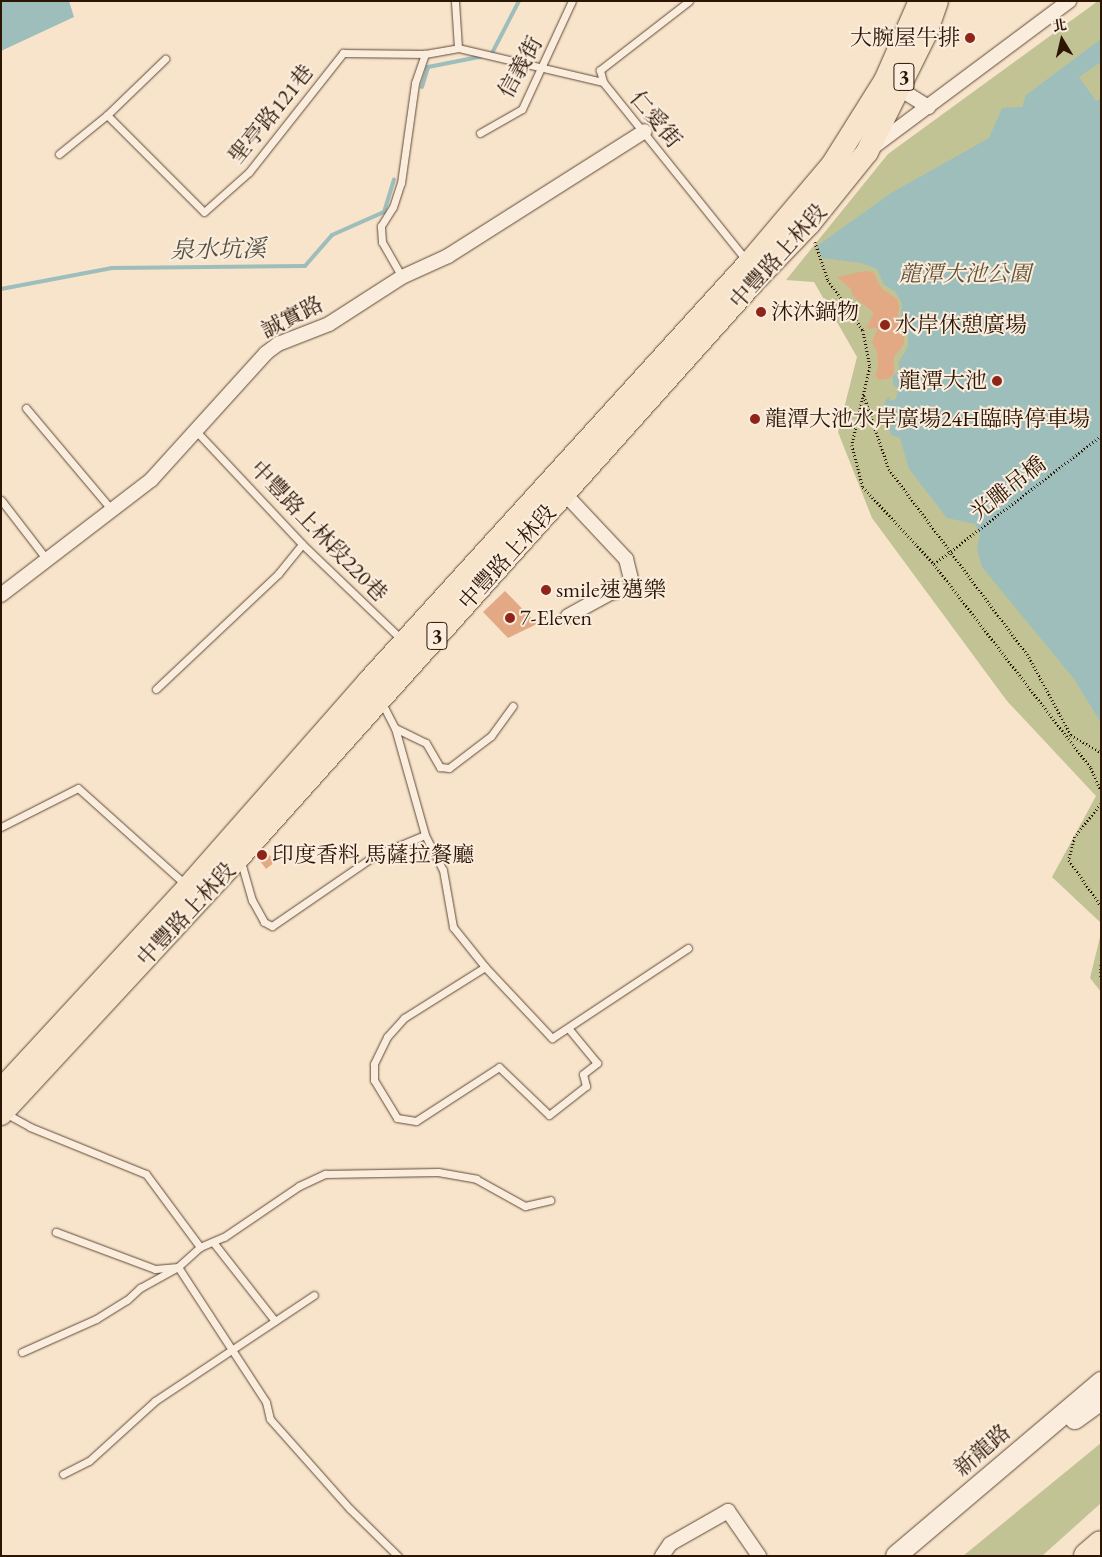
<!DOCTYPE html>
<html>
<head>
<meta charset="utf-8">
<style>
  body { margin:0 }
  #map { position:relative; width:1102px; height:1557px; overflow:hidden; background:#f7e4cb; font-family:"EB Garamond","Noto Serif TC",serif }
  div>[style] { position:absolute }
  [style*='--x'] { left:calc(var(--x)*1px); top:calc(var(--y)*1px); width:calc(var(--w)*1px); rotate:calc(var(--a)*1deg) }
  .green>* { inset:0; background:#c1c394 }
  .water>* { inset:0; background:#9ebebc }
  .stream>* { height:4px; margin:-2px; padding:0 2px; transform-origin:2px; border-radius:2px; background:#9ebebc }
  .building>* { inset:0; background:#e2a984 }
  .path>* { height:2.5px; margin-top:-1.25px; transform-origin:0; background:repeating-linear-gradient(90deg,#2d1504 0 1px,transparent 0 3.5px) }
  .roads { filter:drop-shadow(0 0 1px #604936) drop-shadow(0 0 1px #604936) }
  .lane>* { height:7px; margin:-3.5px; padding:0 3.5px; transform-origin:3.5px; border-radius:3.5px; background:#faeddd }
  .street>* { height:14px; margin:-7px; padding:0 7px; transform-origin:7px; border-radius:7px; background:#faeddd }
  .secondary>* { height:20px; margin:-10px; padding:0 10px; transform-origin:10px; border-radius:10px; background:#faeddd }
  .primary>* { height:22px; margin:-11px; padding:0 11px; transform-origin:11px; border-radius:11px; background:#f7e4cb }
  .highway>* { height:26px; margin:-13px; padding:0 13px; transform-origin:13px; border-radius:13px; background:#f7e4cb }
  .path-bridge>* { height:2.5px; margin-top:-1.25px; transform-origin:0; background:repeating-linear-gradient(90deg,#2d1504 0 1px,transparent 0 3.5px) }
  .dots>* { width:14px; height:14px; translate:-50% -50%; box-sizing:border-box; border:2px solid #faeddd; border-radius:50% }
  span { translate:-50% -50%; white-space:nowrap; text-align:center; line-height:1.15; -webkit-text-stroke:4px #faeddd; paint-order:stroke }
  .shield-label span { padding:1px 4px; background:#faeddd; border:1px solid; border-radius:4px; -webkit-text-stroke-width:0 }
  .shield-label { font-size:21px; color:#2d1504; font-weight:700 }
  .poi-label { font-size:22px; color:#2d1504 }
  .right { translate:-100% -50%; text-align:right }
  .left { translate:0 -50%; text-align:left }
  .street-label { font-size:22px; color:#2d1504 }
  .park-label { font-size:22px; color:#615236; font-style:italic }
  .water-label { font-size:24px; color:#555044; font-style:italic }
  .frame { position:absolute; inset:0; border:2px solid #2d1504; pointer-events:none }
  .north { position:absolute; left:1037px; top:15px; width:50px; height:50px; -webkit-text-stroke:4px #faeddd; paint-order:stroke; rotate:351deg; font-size:14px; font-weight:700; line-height:20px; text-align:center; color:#2d1504 }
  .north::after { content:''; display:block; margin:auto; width:18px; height:22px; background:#2d1504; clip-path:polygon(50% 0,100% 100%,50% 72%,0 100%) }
</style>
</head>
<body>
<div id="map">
  <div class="green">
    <div style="clip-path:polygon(1098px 1px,1101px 1px,1101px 923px,1052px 877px,1096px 796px,1007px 701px,872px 518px,838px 432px,857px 357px,814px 282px,786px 280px,888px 154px)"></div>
    <div style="clip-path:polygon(1101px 933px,1101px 992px,1090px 978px)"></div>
    <div style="clip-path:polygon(1101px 1443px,1101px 1503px,1042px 1556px,963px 1556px)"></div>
  </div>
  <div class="water">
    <div style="clip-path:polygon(1px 1px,69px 1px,74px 17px,1px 51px)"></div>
    <div style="clip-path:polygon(1101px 39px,1101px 62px,1079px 77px,1096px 101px,1101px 98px,1101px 723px,1074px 679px,982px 567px,977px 549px,980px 534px,975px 524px,947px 518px,909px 469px,900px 438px,891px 435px,883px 405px,889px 396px,890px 401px,896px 399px,898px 388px,894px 386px,892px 377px,899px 371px,899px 361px,908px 347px,908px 331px,901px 319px,902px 304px,895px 291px,884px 285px,877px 269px,861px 263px,822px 258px,817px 246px,891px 193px,989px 138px,1002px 108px,1022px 107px,1026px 95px)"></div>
  </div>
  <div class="stream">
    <div style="--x:491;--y:55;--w:61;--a:-62.6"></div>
    <div style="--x:422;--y:87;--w:21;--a:-73"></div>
    <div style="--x:428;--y:67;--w:57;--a:-11.1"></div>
    <div style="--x:1;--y:289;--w:113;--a:-10.7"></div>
    <div style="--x:112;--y:268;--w:193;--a:-0.6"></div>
    <div style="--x:305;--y:266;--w:41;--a:-48.9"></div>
    <div style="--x:332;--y:235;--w:57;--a:-23.9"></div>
    <div style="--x:384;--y:212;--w:34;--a:-73"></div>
  </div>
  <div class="building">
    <div style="clip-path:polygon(865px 271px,873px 272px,882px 289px,897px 299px,899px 305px,898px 321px,903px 328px,904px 344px,894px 357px,894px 374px,890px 378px,879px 380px,875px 375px,878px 368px,877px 351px,872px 342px,878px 328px,866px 329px,874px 313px,853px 296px,850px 288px,837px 277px)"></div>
    <div style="clip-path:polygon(505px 591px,537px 624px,508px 638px,483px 612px)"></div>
    <div style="clip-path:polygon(263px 850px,276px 861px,266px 869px,257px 857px)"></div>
  </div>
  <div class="path">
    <div style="--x:815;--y:242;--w:40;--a:71.1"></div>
    <div style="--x:828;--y:280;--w:61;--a:55"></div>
    <div style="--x:863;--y:330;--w:38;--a:79"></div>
    <div style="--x:870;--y:367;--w:80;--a:103"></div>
    <div style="--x:852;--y:445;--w:43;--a:75.3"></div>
    <div style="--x:863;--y:487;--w:105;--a:47.3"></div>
    <div style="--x:934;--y:564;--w:257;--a:52.4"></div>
    <div style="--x:1091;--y:768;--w:24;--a:66"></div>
    <div style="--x:864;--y:396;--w:77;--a:71.1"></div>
    <div style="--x:889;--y:469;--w:234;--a:53.3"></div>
    <div style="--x:1029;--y:657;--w:89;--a:61.7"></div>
    <div style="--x:1071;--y:735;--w:34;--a:30"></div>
    <div style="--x:1101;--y:804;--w:42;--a:128.2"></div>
    <div style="--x:1075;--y:837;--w:24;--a:105"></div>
    <div style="--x:1069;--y:860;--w:56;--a:55.2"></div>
    <div style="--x:1101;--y:965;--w:13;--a:90"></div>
  </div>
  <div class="roads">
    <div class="lane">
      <div style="--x:689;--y:1;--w:113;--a:142.2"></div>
      <div style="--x:600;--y:70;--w:12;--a:76"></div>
      <div style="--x:603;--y:82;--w:230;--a:51.2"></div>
      <div style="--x:458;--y:48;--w:149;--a:13.2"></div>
      <div style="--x:107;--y:115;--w:137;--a:45"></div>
      <div style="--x:204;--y:212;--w:60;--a:-41.6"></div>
      <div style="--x:249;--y:172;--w:152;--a:-51.7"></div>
      <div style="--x:343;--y:53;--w:82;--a:0.7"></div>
      <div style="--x:425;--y:54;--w:34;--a:-10"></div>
      <div style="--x:458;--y:48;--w:47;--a:-93.7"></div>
      <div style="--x:480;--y:133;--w:48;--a:-29.7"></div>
      <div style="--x:522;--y:109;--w:119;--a:-65.2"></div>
      <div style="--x:59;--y:154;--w:62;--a:-39.1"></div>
      <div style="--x:107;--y:115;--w:81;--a:-44"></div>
      <div style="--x:402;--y:277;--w:40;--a:-119.7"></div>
      <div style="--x:382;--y:242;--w:16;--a:-94"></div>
      <div style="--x:381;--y:226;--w:22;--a:-58"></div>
      <div style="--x:393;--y:207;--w:25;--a:-72"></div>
      <div style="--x:401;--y:183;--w:101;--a:-82"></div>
      <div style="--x:415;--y:83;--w:31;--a:-71"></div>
      <div style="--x:26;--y:408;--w:133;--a:49.9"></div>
      <div style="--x:195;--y:430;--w:156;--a:46.8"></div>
      <div style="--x:302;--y:544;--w:140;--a:43.8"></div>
      <div style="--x:1;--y:500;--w:77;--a:52.4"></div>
      <div style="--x:156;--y:689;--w:168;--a:-43.3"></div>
      <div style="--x:278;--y:574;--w:38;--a:-51"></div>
      <div style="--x:382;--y:703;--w:28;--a:63"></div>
      <div style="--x:395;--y:728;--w:111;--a:74.3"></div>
      <div style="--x:425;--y:835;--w:39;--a:63"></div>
      <div style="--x:443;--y:870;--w:58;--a:80"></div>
      <div style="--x:453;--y:927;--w:51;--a:51.3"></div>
      <div style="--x:485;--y:967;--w:98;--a:46.7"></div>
      <div style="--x:552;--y:1038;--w:163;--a:-33.5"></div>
      <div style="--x:395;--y:728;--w:34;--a:26"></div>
      <div style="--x:426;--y:743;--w:28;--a:60"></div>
      <div style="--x:440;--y:767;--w:9;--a:6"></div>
      <div style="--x:449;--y:768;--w:53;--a:-37.3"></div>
      <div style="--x:491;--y:736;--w:37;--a:-54"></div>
      <div style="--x:1;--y:827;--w:86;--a:-26.9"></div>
      <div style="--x:78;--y:788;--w:145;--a:41.9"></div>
      <div style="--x:241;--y:862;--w:40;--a:74"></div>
      <div style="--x:252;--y:900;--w:25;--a:61"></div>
      <div style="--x:264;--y:922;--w:9;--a:27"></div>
      <div style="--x:272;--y:926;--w:124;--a:-34.5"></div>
      <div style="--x:374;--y:856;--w:55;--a:-22.4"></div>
      <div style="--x:485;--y:967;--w:96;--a:147.8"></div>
      <div style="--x:404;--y:1018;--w:25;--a:132"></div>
      <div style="--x:387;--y:1037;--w:30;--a:116"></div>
      <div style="--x:374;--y:1064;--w:16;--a:90"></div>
      <div style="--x:374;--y:1080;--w:44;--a:58.8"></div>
      <div style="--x:397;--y:1118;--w:19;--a:9"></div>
      <div style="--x:416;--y:1121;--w:99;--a:-33"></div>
      <div style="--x:499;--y:1067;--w:69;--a:43.8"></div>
      <div style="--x:549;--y:1115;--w:47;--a:-38.1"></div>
      <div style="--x:586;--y:1086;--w:12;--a:-104"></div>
      <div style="--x:583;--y:1074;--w:18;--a:-38"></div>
      <div style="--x:597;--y:1063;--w:45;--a:-129.6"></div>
      <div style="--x:5;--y:1113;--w:29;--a:29"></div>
      <div style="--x:30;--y:1127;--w:125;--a:22.1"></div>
      <div style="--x:146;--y:1174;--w:91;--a:53.5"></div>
      <div style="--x:200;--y:1247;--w:30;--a:138"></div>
      <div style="--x:178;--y:1267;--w:23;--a:175"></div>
      <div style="--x:155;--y:1269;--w:106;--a:-159.5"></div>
      <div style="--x:213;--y:1242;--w:100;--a:51.9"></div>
      <div style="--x:200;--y:1247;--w:26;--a:-23"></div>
      <div style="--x:224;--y:1237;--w:91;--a:-34.2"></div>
      <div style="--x:299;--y:1186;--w:29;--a:-25"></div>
      <div style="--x:325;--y:1174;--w:113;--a:-1"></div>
      <div style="--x:438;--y:1172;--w:39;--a:10"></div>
      <div style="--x:476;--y:1179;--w:56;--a:28.9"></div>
      <div style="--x:525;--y:1206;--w:26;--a:-13"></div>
      <div style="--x:22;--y:1352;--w:81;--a:-24"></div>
      <div style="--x:96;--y:1319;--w:36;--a:-32"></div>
      <div style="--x:127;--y:1300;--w:18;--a:-43"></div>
      <div style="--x:140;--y:1288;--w:43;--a:-28.9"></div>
      <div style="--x:178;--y:1267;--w:161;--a:56.9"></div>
      <div style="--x:266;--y:1402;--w:17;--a:77"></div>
      <div style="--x:270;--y:1419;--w:120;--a:48.4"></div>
      <div style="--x:350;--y:1509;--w:67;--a:44.4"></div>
      <div style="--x:63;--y:1474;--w:29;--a:-27"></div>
      <div style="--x:89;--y:1461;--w:89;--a:-42.3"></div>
      <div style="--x:155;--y:1401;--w:191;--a:-33.7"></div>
    </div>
    <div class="street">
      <div style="--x:898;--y:88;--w:36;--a:32"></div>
      <div style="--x:872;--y:148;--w:246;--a:-36.7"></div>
      <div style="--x:564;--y:493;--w:91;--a:46.8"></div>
      <div style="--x:626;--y:559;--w:25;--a:76"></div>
      <div style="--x:632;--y:583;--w:6;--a:121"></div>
      <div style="--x:629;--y:588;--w:20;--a:165"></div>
      <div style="--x:610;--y:593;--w:48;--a:151.3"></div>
      <div style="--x:1;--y:595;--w:189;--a:-37.5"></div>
      <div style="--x:151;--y:480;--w:171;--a:-47.8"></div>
      <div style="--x:266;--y:353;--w:15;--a:-37"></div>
      <div style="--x:278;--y:344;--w:55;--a:-21.4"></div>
      <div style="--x:329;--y:324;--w:87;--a:-32.8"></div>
      <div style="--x:402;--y:277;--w:51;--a:-24.5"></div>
      <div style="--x:448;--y:256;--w:233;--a:-32.4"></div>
      <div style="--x:662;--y:1556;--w:14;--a:-56"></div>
      <div style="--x:670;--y:1544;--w:67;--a:-29.6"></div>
      <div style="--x:728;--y:1511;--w:55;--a:55.4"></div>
    </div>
    <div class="secondary">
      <div style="--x:1075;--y:1419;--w:32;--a:-36"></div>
      <div style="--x:896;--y:1556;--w:269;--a:-40.3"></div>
    </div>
    <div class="primary">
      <div style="--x:1;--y:1090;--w:276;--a:-47.3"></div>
      <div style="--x:188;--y:887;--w:274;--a:-48.7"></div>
      <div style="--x:369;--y:681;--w:565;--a:-47.73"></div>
      <div style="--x:749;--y:263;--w:128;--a:-49.7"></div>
      <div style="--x:832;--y:165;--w:99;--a:-57.8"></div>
      <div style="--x:885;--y:81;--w:87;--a:-66.4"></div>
      <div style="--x:1;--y:1114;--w:350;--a:-47.2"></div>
      <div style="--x:239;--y:857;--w:778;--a:-48.18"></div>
      <div style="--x:758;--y:277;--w:74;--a:-46.1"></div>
      <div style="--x:809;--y:224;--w:92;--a:-51.1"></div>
      <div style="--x:867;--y:152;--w:133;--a:-63.6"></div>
      <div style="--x:926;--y:33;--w:34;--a:-71"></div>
    </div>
    <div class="highway">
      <div style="--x:1087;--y:1556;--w:18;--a:-41"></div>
    </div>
  </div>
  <div class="path-bridge">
    <div style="--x:934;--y:564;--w:210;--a:-37.5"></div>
  </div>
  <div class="dots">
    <div style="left:970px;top:38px;background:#8f2418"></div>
    <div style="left:761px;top:312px;background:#8f2418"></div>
    <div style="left:885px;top:325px;background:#8f2418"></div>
    <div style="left:997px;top:381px;background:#8f2418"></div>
    <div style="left:755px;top:419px;background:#8f2418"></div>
    <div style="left:546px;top:590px;background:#8f2418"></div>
    <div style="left:510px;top:618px;background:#8f2418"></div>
    <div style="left:262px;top:855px;background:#8f2418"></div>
  </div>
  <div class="shield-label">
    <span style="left:904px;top:77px">3</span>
    <span style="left:437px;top:636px">3</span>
  </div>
  <div class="poi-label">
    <span class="right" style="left:960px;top:38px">大腕屋牛排</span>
    <span class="left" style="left:771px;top:312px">沐沐鍋物</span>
    <span class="left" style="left:895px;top:325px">水岸休憩廣場</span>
    <span class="right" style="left:987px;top:381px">龍潭大池</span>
    <span class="left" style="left:765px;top:419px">龍潭大池水岸廣場24H臨時停車場</span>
    <span class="left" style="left:556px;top:590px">smile速邁樂</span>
    <span class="left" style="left:520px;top:618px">7-Eleven</span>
    <span class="left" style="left:272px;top:855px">印度香料 馬薩拉餐廳</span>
  </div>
  <div class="street-label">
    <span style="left:520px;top:67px;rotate:-61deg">信義街</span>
    <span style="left:271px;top:114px;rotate:-51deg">聖亭路121巷</span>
    <span style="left:656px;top:119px;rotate:50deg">仁愛街</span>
    <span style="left:778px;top:256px;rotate:-48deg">中豐路上林段</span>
    <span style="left:292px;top:317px;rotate:-27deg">誠實路</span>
    <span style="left:1008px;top:488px;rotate:-38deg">光雕吊橋</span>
    <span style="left:319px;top:531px;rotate:46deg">中豐路上林段220巷</span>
    <span style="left:507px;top:557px;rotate:-48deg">中豐路上林段</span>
    <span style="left:186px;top:914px;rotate:-47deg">中豐路上林段</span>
    <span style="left:982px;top:1450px;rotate:-41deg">新龍路</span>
  </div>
  <div class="park-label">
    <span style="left:965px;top:274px">龍潭大池公園</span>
  </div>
  <div class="water-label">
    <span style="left:218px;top:249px;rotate:-1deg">泉水坑溪</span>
  </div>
  <div class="frame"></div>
  <div class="north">北</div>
</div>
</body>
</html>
